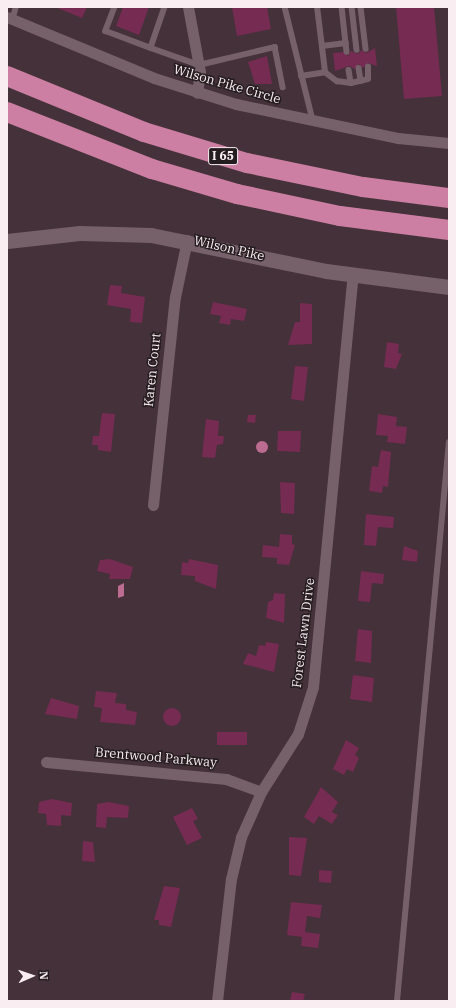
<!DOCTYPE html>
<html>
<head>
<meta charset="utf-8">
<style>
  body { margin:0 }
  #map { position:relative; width:456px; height:1008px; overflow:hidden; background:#443139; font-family:"IBM Plex Serif",serif }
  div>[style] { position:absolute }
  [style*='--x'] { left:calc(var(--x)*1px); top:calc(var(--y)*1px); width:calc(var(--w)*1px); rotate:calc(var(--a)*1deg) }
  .water>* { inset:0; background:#bc6b91 }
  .round { border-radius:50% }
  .building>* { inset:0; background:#762b52 }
  .service>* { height:5.5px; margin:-2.75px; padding:0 2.75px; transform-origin:2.75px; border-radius:2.75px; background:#76616a }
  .minor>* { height:11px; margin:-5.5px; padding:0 5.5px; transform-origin:5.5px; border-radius:5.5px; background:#76616a }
  .secondary>* { height:15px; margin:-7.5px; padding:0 7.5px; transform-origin:7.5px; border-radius:7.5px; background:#76616a }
  .motorway>* { height:20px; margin:-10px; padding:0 10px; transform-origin:10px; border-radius:10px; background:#cc7fa2 }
  span { translate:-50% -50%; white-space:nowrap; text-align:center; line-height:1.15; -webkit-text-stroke:3px #241c1f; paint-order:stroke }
  .shield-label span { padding:1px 3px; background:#241c1f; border:1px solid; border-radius:3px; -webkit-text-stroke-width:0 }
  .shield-label { font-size:12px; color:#f9edf2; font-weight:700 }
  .street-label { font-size:13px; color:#f9edf2 }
  .frame { position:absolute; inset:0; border:8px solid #f9edf2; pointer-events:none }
  .north { position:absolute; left:12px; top:956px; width:40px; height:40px; -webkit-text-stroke:3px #241c1f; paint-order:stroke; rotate:88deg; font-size:11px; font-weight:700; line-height:16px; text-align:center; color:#f9edf2 }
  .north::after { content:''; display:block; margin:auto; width:14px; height:18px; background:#f9edf2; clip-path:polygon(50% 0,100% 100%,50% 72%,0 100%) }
</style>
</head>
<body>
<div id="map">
  <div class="water">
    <div class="round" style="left:256px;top:441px;width:12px;height:12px"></div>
    <div style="clip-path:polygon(124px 583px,124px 596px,118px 598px,118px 586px)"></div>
  </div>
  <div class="building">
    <div style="clip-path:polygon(55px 7px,87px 7px,82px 18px)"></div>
    <div style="clip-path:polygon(123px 7px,149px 7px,139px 35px,116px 26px)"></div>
    <div style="clip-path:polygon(232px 7px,267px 7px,271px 29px,237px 36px)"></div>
    <div style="clip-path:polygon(396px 7px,434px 7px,442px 96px,404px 99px)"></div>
    <div style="clip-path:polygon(375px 48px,377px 66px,368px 63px,363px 68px,359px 64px,355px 69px,349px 66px,335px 71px,333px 53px,343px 52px,348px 56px,351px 51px,358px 54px,362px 50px,366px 53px)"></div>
    <div style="clip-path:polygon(267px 56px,272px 84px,255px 84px,248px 62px)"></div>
    <div style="clip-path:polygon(110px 285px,122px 286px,121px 293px,145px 297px,142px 323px,130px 322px,131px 309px,107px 305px)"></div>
    <div style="clip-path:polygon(213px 302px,247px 309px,244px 321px,231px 319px,230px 325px,219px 323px,221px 316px,210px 314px)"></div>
    <div style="clip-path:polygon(300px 303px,312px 304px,312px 344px,288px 345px,295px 322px,300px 322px)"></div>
    <div style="clip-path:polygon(387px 342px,399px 344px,398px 353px,402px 354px,396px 369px,384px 367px)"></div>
    <div style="clip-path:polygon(295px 366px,308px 367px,304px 401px,291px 399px)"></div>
    <div style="clip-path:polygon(102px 413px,115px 414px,111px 452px,98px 450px,98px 445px,92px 445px,93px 436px,99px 436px)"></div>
    <div style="clip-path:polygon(378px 414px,397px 417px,396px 426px,407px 427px,405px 444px,387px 442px,388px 436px,376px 435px)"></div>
    <div style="clip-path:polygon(248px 415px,256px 415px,255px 423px,247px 422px)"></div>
    <div style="clip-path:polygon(206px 419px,219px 421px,218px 436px,224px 436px,223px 444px,217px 445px,215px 458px,202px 457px)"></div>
    <div style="clip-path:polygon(278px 431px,301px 431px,300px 452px,277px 451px)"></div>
    <div style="clip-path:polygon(381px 450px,391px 452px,388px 487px,383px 486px,382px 493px,369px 491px,372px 466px,378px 467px)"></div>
    <div style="clip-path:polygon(280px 482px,295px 483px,294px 514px,281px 513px)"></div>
    <div style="clip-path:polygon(366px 514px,394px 517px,393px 528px,378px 527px,376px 546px,364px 545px)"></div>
    <div style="clip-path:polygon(280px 534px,292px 535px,292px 544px,295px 545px,289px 565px,277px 564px,277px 558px,262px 557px,263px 545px,279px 547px)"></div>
    <div style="clip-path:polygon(404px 546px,418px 551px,417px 562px,402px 560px)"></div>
    <div style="clip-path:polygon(110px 559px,133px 567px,130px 579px,109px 579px,110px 574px,97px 571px,100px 560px)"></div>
    <div style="clip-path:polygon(189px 559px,218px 565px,216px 589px,195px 581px,195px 576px,181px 575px,182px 562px,188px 563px)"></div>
    <div style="clip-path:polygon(361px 571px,384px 574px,383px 584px,372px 583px,370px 602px,358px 601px)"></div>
    <div style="clip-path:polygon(274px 593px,285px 594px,284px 623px,266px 618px,268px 602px,273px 600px)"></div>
    <div style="clip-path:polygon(358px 629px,372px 631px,371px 663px,355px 661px)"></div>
    <div style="clip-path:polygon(266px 642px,279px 644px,274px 672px,243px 664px,248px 653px,256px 656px,259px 645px,265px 646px)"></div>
    <div style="clip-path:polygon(353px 675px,374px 678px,372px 702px,350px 699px)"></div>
    <div style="clip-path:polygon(96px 691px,117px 693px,115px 703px,126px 704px,126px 710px,137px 712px,135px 725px,100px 722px,102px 708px,94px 707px)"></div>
    <div style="clip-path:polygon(51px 698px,79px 706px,77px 719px,45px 714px)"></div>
    <div class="round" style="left:163px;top:708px;width:18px;height:18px"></div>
    <div style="clip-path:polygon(217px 732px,247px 732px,247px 745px,217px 745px)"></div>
    <div style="clip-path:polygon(346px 740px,359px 748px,355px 755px,359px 758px,353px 772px,347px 769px,344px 775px,333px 769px)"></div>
    <div style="clip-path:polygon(321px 787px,338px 802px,332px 812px,338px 815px,332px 824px,319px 816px,314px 824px,304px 817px)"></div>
    <div style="clip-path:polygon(52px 799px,72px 803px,71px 816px,61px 815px,61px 826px,47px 825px,46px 814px,38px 813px,39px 802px)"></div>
    <div style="clip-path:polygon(109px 802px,129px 806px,128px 818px,107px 817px,106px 828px,96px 827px,97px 804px)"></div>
    <div style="clip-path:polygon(192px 808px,198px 819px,193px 821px,202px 838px,187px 845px,173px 817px)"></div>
    <div style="clip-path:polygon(289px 837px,307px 838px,301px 876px,289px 875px)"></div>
    <div style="clip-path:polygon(83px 841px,93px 842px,95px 862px,82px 861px)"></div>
    <div style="clip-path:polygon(319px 870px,332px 871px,331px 883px,319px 882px)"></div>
    <div style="clip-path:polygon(164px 886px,180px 888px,171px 927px,159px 925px,159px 920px,154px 920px)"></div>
    <div style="clip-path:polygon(291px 902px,322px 905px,320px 918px,307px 916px,305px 932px,320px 934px,318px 948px,301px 946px,302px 937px,287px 935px)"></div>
    <div style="clip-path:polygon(292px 992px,305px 994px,303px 1001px,290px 1001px)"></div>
  </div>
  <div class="service">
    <div style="--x:115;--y:7;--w:26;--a:111"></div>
    <div style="--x:106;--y:31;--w:48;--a:20.7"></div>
    <div style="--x:165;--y:7;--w:43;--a:108.9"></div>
    <div style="--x:151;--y:48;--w:51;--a:19.5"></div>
    <div style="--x:199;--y:65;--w:78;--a:-13.3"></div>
    <div style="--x:275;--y:47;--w:41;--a:78.7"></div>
    <div style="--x:285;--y:7;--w:116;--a:76.1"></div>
    <div style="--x:342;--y:7;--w:45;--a:83.7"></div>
    <div style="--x:352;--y:7;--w:43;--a:83.4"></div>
    <div style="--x:361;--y:7;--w:42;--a:83.2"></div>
    <div style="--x:12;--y:20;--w:14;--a:-73"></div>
    <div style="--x:322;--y:46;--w:24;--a:-7"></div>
    <div style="--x:359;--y:68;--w:13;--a:81"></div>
    <div style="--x:349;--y:70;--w:13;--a:81"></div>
    <div style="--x:325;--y:72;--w:15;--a:37"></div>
    <div style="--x:337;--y:81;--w:14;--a:8"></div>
    <div style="--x:351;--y:83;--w:17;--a:-13"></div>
    <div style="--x:368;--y:79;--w:12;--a:-90"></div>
    <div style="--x:301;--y:76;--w:24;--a:-9"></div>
    <div style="--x:325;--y:72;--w:65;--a:-97"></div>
    <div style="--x:397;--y:1001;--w:561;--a:-84.69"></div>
  </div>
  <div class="minor">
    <div style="--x:188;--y:7;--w:66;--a:79.5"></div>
    <div style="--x:200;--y:72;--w:21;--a:98"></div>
    <div style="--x:7;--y:17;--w:159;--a:22.5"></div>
    <div style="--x:154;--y:78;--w:86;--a:17.6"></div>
    <div style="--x:236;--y:104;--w:166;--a:11.9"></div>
    <div style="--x:398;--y:138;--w:51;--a:5.6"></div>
    <div style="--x:153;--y:505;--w:209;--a:-84"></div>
    <div style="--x:175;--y:297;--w:58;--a:-78.1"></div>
    <div style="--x:46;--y:762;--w:181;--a:5.4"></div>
    <div style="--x:226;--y:779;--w:37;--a:20"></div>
    <div style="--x:217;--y:1001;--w:123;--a:-83.5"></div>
    <div style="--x:231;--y:879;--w:43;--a:-76.6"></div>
    <div style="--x:241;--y:837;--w:49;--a:-66"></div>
    <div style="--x:261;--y:792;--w:69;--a:-57.5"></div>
    <div style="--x:298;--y:734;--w:49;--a:-72.3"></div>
    <div style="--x:313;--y:687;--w:414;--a:-84.5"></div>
  </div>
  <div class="secondary">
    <div style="--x:7;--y:241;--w:73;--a:-6.3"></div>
    <div style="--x:80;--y:233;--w:71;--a:1.6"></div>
    <div style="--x:151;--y:235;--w:179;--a:11.6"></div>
    <div style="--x:326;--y:271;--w:124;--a:7.4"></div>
  </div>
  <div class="motorway">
    <div style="--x:7;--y:76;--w:148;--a:22.2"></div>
    <div style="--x:144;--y:132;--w:108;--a:16.8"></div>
    <div style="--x:247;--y:163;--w:118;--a:11.7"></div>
    <div style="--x:363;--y:187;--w:87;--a:7.3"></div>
    <div style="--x:7;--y:112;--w:156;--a:21.5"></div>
    <div style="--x:152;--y:169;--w:89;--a:16.4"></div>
    <div style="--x:237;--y:194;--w:105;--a:12.1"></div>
    <div style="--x:340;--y:216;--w:110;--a:7.3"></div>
  </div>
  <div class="shield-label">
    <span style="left:223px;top:156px">I 65</span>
  </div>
  <div class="street-label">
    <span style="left:227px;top:85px;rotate:16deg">Wilson Pike Circle</span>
    <span style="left:229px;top:249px;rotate:13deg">Wilson Pike</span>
    <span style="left:153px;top:370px;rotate:-84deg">Karen Court</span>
    <span style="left:304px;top:633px;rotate:-83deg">Forest Lawn Drive</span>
    <span style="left:156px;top:758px;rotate:5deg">Brentwood Parkway</span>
  </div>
  <div class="frame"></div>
  <div class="north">N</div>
</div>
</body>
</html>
